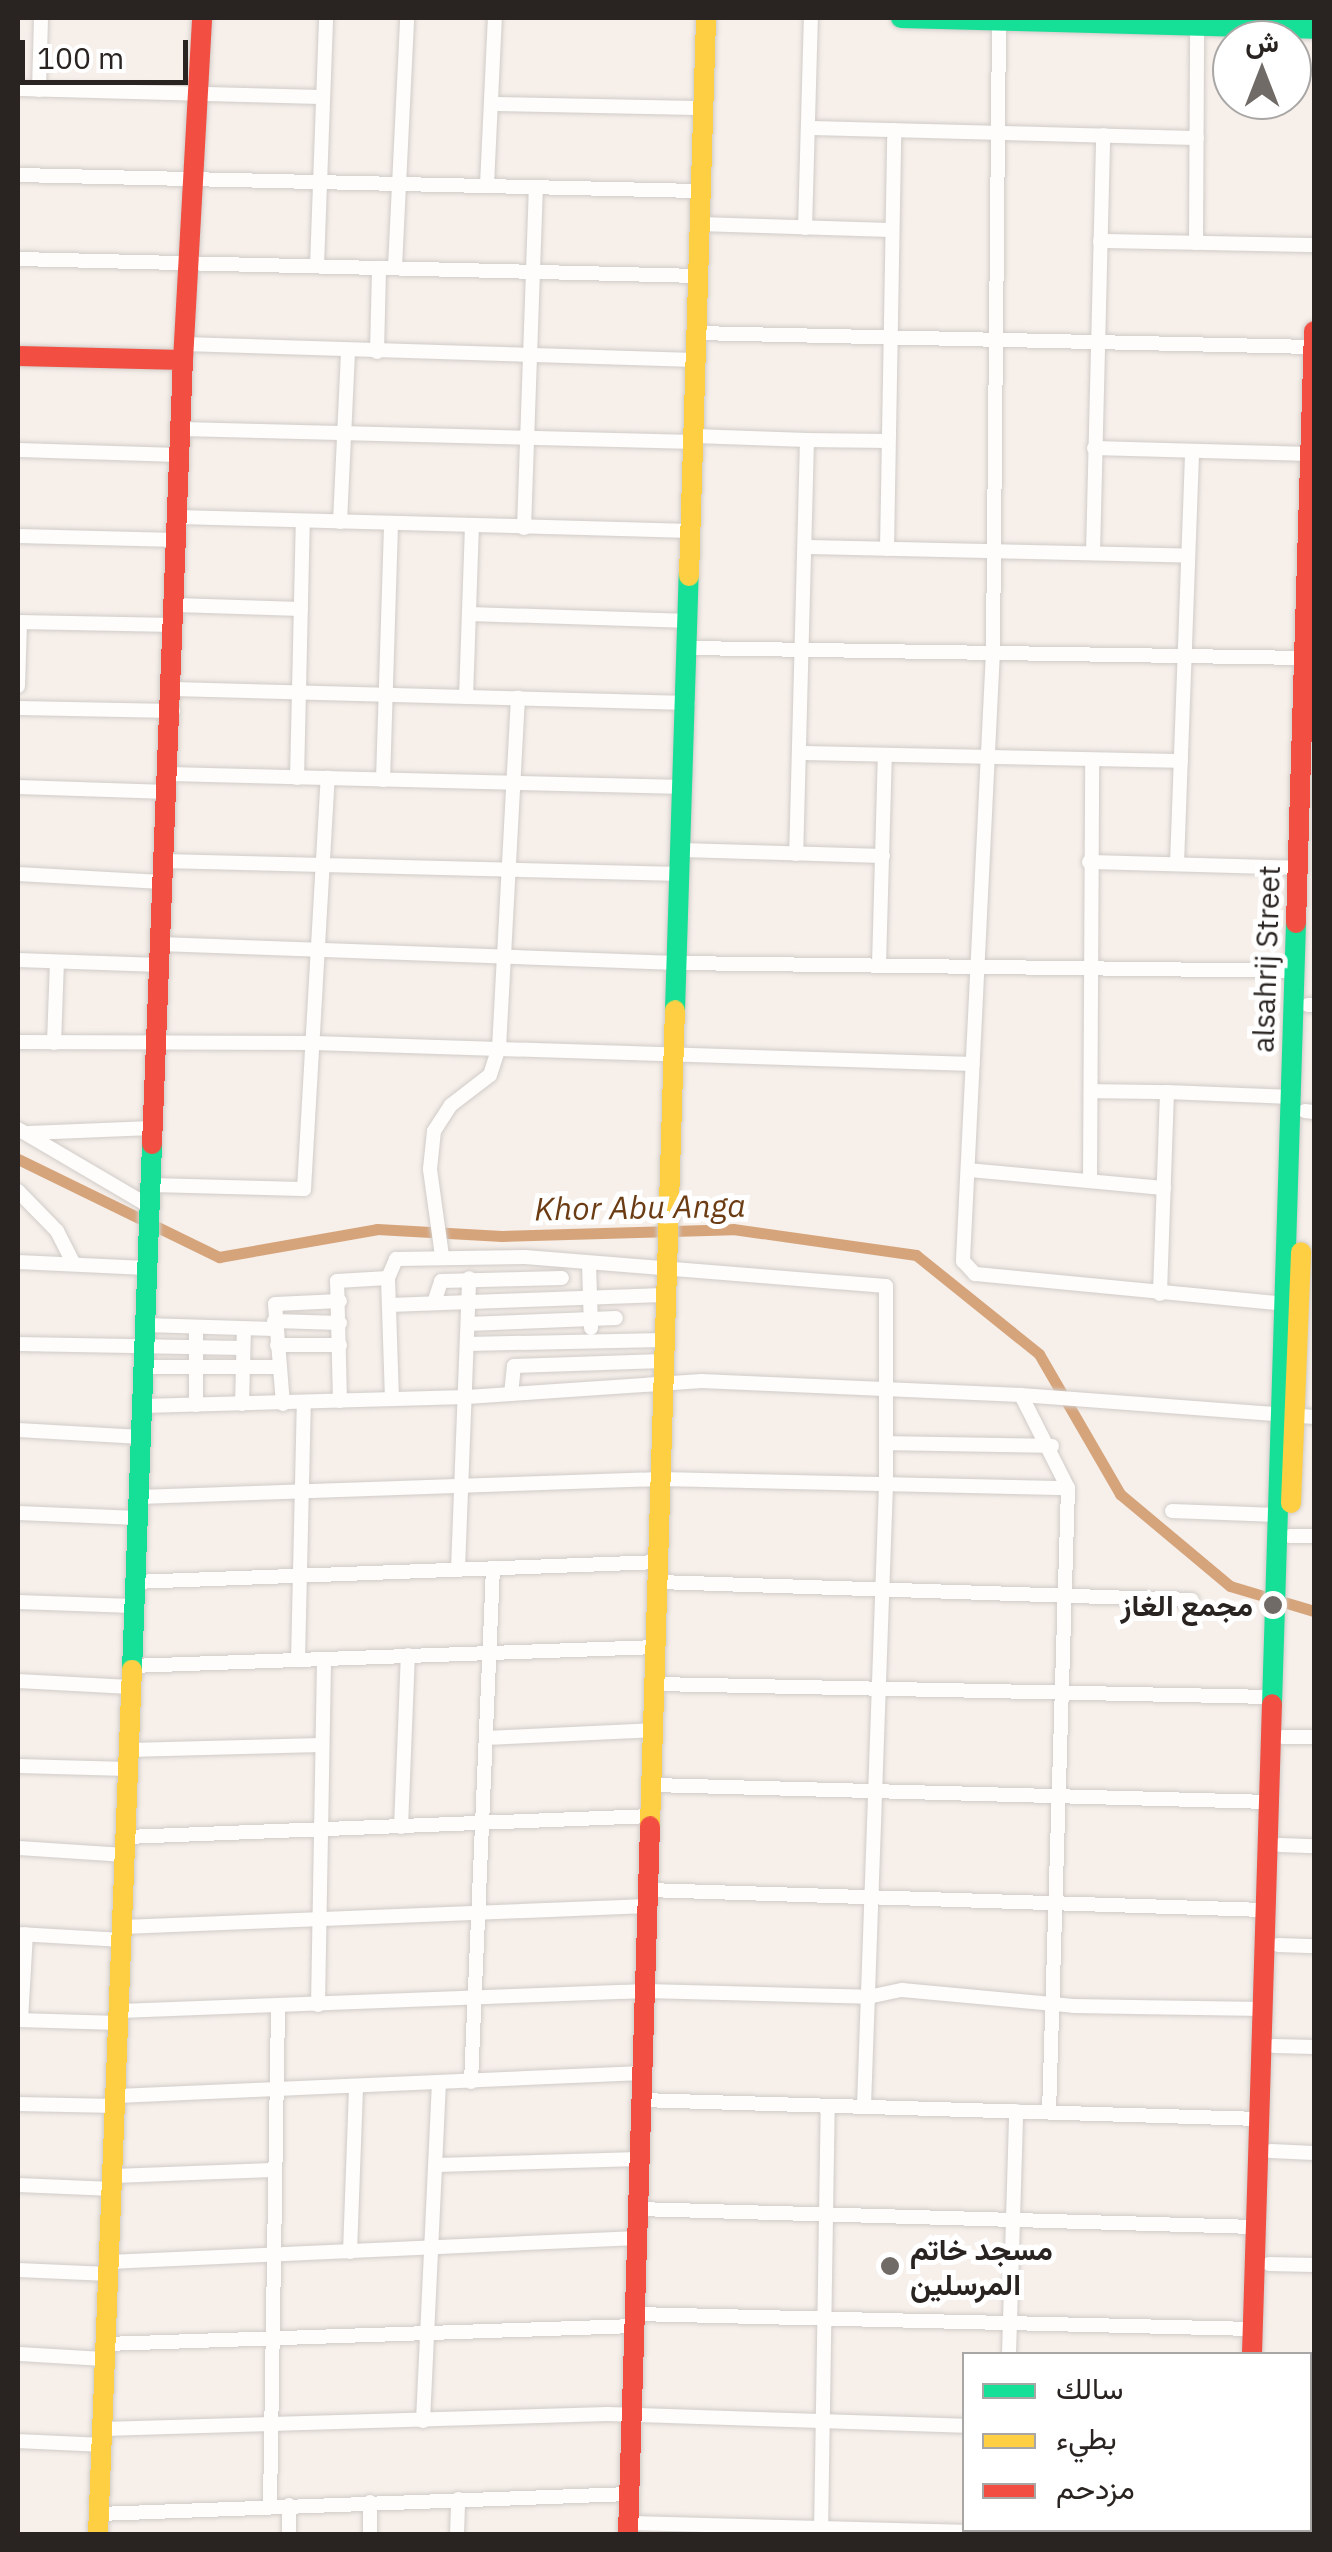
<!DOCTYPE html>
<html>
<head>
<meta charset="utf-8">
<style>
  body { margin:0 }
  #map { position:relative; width:1332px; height:2552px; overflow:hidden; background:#f6efea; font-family:"IBM Plex Sans",Vazirmatn,sans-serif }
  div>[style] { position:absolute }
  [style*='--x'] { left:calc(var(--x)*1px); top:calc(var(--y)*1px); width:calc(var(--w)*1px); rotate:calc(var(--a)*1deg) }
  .canal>* { height:11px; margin:-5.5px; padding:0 5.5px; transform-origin:5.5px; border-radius:5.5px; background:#d6a47b }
  .roads { filter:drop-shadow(0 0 2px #d1ccc8) drop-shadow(0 0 2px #d1ccc8) }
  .street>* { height:14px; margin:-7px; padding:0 7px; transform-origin:7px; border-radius:7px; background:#fefdfc }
  .fast>* { height:20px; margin:-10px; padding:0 10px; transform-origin:10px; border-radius:10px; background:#16e098 }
  .slow>* { height:20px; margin:-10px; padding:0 10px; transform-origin:10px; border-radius:10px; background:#ffcf43 }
  .jam>* { height:20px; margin:-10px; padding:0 10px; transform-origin:10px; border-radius:10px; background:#f24e42 }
  .dots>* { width:28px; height:28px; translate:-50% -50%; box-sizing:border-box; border:5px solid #fff; border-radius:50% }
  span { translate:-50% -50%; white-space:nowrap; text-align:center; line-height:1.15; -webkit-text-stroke:10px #fff; paint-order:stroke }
  .street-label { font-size:30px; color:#292421 }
  .poi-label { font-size:30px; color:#292421; font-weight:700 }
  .right { translate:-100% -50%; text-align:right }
  .left { translate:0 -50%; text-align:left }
  .water-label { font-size:32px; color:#6b3c13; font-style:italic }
  .frame { position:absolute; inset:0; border:20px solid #292421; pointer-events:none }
  .legend { position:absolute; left:962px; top:2352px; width:350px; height:180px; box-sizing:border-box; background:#fff; border:2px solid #a9a7a6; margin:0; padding:12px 18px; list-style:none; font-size:30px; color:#292421 }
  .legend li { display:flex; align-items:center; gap:20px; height:50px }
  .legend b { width:50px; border:2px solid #a9a7a6 }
  .north { position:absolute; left:1212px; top:20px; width:100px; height:100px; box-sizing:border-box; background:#fff; border:2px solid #a9a7a6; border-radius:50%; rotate:0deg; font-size:28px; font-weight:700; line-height:40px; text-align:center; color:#292421 }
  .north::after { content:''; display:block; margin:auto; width:35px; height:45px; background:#716b67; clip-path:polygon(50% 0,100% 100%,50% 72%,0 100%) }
  .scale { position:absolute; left:20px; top:40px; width:168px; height:45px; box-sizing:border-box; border:5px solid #292421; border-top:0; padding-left:12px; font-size:30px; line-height:35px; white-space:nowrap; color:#292421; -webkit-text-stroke:8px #fff; paint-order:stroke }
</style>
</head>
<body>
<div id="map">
  <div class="canal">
    <div style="--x:18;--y:1159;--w:224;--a:26"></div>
    <div style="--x:219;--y:1257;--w:160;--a:-10"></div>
    <div style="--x:377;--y:1229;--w:125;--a:3.2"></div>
    <div style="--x:502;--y:1236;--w:231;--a:-1.7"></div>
    <div style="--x:733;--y:1229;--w:185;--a:8.1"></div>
    <div style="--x:916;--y:1255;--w:158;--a:38.8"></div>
    <div style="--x:1039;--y:1354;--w:162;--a:59.9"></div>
    <div style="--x:1120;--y:1494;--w:143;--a:39.9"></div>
    <div style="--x:1230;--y:1586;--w:88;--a:16.6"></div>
  </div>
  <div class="roads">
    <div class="street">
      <div style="--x:999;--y:22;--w:629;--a:90.55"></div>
      <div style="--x:993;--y:651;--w:611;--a:92.82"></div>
      <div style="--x:963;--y:1261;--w:18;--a:47"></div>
      <div style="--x:975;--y:1274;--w:311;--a:5.5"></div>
      <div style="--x:18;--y:89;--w:304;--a:1.5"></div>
      <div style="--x:39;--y:90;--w:72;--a:-88.4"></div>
      <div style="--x:491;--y:104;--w:211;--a:1.1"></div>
      <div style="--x:809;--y:128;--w:388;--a:1.5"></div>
      <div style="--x:18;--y:175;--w:681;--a:1.35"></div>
      <div style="--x:487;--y:185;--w:167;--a:-87.3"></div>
      <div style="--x:698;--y:224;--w:193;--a:1.8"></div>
      <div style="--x:805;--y:228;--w:210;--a:-88.4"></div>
      <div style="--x:1100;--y:241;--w:214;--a:1.1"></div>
      <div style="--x:1196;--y:243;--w:218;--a:-89.7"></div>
      <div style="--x:18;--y:259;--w:679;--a:1.43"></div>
      <div style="--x:317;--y:266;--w:248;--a:-87.9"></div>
      <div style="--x:395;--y:267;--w:249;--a:-87.2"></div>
      <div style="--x:696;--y:333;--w:618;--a:1.3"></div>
      <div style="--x:184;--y:344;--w:511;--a:1.79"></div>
      <div style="--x:377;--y:352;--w:84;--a:-88.6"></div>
      <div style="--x:181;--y:429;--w:513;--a:1.45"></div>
      <div style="--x:694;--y:436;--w:113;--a:2"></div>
      <div style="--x:807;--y:440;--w:414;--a:91.5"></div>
      <div style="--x:807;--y:440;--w:81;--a:0.7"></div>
      <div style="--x:1094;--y:448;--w:218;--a:1.6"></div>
      <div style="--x:18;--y:450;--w:161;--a:1.8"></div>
      <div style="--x:178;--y:517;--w:514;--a:1.56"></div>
      <div style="--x:340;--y:522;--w:171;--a:-87.3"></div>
      <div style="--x:524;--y:528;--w:341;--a:-88"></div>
      <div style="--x:18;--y:536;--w:159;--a:1.4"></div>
      <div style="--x:805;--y:547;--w:383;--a:1.3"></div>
      <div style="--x:887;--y:549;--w:419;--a:-89"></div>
      <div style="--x:1093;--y:553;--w:418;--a:-88.6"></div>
      <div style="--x:175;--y:605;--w:126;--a:1.8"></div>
      <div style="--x:469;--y:614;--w:221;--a:1.8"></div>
      <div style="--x:18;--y:622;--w:157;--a:1.1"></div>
      <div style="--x:689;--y:648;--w:616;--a:0.93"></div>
      <div style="--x:18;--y:686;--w:63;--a:-88.2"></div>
      <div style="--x:173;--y:689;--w:515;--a:1.56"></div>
      <div style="--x:466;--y:697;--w:170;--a:-88"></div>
      <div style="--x:18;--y:708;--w:155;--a:1.1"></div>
      <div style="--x:800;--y:753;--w:381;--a:1.2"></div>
      <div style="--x:169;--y:774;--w:515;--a:1.45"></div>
      <div style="--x:297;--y:778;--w:257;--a:-88.7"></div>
      <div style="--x:383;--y:780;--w:257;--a:-88.2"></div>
      <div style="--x:18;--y:787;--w:150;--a:1.9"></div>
      <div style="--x:682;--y:850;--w:201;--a:1.7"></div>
      <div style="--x:163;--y:861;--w:518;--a:1.44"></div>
      <div style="--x:1089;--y:862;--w:210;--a:1.6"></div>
      <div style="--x:1177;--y:864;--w:413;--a:-87.9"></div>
      <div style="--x:18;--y:874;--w:144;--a:3.2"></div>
      <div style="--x:160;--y:944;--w:517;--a:2.1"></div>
      <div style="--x:677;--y:963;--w:618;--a:0.74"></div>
      <div style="--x:18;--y:960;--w:141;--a:2"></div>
      <div style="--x:879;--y:965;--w:210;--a:-88.4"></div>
      <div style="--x:1308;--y:1005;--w:6;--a:0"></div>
      <div style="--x:18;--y:1042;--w:296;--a:0.2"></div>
      <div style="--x:314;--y:1043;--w:659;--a:1.83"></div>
      <div style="--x:54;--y:1043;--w:81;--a:-87.9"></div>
      <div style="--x:1091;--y:1091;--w:76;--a:0.8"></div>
      <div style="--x:1167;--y:1092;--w:202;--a:92"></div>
      <div style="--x:1167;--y:1092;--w:125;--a:2.3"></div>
      <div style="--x:1305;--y:1111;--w:9;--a:6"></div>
      <div style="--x:18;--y:1129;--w:152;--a:30.4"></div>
      <div style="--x:29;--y:1133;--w:123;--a:-2.3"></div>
      <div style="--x:969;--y:1170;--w:196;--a:5.3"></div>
      <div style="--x:1090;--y:1181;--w:421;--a:-89.7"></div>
      <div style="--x:150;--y:1185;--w:154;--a:1.5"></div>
      <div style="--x:304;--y:1189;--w:412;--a:-86.7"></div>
      <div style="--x:18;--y:1191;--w:56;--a:45.7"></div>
      <div style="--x:57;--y:1231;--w:37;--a:63"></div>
      <div style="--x:442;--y:1256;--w:88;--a:-97.9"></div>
      <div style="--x:430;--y:1169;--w:38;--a:-84"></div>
      <div style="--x:434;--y:1131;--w:31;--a:-57"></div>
      <div style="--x:451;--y:1105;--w:49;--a:-37.6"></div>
      <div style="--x:490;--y:1075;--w:28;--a:-72"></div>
      <div style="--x:499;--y:1048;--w:351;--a:-86.9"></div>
      <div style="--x:18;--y:1262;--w:128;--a:2.7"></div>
      <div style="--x:589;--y:1263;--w:65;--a:88.2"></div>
      <div style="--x:434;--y:1303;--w:23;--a:-72"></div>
      <div style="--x:441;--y:1281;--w:121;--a:-1.4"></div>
      <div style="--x:389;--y:1305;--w:276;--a:-2.1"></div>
      <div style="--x:274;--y:1321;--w:66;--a:1.7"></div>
      <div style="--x:468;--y:1324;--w:148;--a:-2.3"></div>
      <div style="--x:145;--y:1325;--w:129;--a:1.8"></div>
      <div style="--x:196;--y:1328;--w:77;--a:90"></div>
      <div style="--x:18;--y:1344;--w:225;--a:1"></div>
      <div style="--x:468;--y:1344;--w:196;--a:-1.2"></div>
      <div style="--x:277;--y:1345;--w:63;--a:0"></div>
      <div style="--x:143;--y:1367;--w:137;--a:0"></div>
      <div style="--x:511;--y:1394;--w:28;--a:-84"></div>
      <div style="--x:514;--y:1366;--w:149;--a:-1.9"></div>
      <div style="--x:1021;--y:1395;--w:104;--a:63.2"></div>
      <div style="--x:1068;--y:1488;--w:624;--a:91.74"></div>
      <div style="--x:392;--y:1399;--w:121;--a:-91.9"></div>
      <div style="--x:388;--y:1278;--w:21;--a:-67"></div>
      <div style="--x:396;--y:1259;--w:129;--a:-0.9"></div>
      <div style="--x:525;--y:1257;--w:362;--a:4.6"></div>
      <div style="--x:886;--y:1286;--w:199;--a:90"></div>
      <div style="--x:886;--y:1485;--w:622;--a:92.03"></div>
      <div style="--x:340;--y:1401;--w:120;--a:-91.4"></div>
      <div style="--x:337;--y:1281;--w:51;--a:-3.4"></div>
      <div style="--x:242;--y:1404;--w:75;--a:-88.5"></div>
      <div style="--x:283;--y:1404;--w:100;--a:-94.6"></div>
      <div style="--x:275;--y:1304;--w:65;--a:-2.6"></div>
      <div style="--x:143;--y:1406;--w:324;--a:-1.6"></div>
      <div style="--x:467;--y:1397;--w:235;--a:-3.9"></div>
      <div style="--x:701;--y:1381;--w:320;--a:2.5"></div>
      <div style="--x:1021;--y:1395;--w:294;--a:4.3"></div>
      <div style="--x:18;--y:1430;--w:123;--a:3.3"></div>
      <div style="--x:887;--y:1443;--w:165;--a:1"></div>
      <div style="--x:139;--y:1497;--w:521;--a:-1.98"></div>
      <div style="--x:660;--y:1479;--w:408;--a:1.3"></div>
      <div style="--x:1172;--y:1511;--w:105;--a:2.2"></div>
      <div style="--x:18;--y:1513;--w:120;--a:2.4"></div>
      <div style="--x:1290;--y:1536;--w:24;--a:0"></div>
      <div style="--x:458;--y:1569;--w:291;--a:-87.8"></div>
      <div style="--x:134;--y:1582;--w:525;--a:-2.18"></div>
      <div style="--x:659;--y:1582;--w:533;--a:1.93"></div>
      <div style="--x:18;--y:1602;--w:115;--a:2"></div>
      <div style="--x:298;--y:1660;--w:257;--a:-88.7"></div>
      <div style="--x:131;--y:1666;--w:526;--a:-2.07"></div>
      <div style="--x:18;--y:1681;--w:112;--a:3.1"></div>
      <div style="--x:656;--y:1684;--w:615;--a:1.21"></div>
      <div style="--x:1283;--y:1737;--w:31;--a:0"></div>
      <div style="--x:488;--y:1738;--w:167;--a:-2.7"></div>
      <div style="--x:128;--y:1750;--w:193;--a:-1.5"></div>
      <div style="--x:18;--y:1766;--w:110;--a:1.6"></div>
      <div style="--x:653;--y:1785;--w:615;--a:1.58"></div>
      <div style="--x:401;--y:1827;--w:172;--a:-87.7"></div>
      <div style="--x:127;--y:1837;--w:524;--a:-2.29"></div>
      <div style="--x:1280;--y:1845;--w:34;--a:2"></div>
      <div style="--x:18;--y:1848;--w:108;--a:3.7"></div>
      <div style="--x:648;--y:1890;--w:617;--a:1.86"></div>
      <div style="--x:123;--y:1927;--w:525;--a:-2.29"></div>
      <div style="--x:18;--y:1934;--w:105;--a:3.3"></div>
      <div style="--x:1278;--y:1945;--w:36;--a:2"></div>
      <div style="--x:318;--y:2005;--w:346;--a:-89"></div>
      <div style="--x:120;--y:2011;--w:526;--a:-2.18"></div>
      <div style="--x:646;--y:1991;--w:222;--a:1.5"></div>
      <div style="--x:868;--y:1997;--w:35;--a:-12"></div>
      <div style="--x:902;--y:1990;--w:172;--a:5.3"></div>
      <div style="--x:1073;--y:2006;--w:190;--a:0.9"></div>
      <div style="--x:18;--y:2020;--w:101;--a:1.7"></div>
      <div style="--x:21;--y:2020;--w:86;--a:-86.7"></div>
      <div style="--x:1274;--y:2046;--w:40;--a:1.4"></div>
      <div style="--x:471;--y:2082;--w:514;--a:-87.55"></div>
      <div style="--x:117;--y:2096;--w:526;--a:-2.51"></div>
      <div style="--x:641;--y:2100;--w:619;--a:1.76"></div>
      <div style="--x:18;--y:2104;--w:99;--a:1.2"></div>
      <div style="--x:1271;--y:2151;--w:43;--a:2.7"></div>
      <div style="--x:437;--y:2165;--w:202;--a:-1.7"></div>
      <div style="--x:114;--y:2176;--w:158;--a:-2.2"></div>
      <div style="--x:18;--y:2185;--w:95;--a:2.4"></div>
      <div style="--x:638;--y:2209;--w:617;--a:1.67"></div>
      <div style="--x:350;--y:2252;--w:166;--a:-87.9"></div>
      <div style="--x:109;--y:2262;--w:529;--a:-2.6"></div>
      <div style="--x:1269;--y:2264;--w:45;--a:1.3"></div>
      <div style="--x:18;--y:2270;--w:91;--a:2.5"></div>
      <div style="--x:635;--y:2314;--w:618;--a:1.39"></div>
      <div style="--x:106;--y:2344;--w:529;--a:-1.95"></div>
      <div style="--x:18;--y:2354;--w:87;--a:3.3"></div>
      <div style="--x:1009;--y:2354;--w:243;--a:-88.3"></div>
      <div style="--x:1310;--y:2364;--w:4;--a:14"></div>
      <div style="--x:423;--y:2421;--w:337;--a:-87.3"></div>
      <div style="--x:103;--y:2429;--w:505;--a:-1.7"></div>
      <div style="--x:608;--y:2414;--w:356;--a:1.9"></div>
      <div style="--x:18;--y:2441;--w:85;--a:2.7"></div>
      <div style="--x:1310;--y:2473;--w:4;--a:14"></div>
      <div style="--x:270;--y:2506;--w:500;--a:-89.08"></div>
      <div style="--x:99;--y:2514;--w:531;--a:-2.16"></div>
      <div style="--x:628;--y:2523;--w:431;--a:1.5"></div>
      <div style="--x:289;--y:2534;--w:29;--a:-90"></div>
      <div style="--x:370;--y:2534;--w:32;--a:-90"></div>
      <div style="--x:457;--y:2534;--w:35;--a:-88"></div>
      <div style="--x:821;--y:2534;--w:427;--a:-89.1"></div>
    </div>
    <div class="fast">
      <div style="--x:901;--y:18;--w:413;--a:1.5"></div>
      <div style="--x:675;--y:1010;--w:434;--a:-88.2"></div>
      <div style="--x:132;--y:1670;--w:526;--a:-87.82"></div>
      <div style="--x:1272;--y:1704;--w:781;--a:-88.24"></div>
    </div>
    <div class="slow">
      <div style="--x:689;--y:576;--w:558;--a:-88.25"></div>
      <div style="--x:1291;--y:1503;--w:251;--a:-87.7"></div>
      <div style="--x:650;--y:1826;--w:816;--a:-88.25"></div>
      <div style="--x:98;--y:2534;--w:865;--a:-87.75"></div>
    </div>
    <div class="jam">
      <div style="--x:18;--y:356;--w:165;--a:1.4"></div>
      <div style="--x:183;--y:360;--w:343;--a:-86.8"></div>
      <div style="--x:1296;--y:923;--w:592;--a:-88.26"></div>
      <div style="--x:152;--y:1144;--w:785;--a:-87.74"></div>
      <div style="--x:1252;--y:2354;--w:650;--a:-88.24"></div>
      <div style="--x:628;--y:2534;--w:708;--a:-88.22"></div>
      <div style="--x:1259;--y:2534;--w:4;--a:-76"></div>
    </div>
  </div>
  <div class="dots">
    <div style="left:1273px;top:1605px;background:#716b67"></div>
    <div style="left:890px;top:2266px;background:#716b67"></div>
  </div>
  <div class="street-label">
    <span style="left:1266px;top:959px;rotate:-88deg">alsahrij Street</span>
  </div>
  <div class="poi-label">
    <span class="right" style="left:1253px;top:1605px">مجمع الغاز</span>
    <span class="left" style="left:910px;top:2266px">مسجد خاتم<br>المرسلين</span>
  </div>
  <div class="water-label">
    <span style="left:640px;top:1207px;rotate:-1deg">Khor Abu Anga</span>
  </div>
  <div class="frame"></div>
  <ul class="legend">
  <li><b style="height:12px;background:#16e098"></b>سالك</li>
  <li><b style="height:12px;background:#ffcf43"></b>بطيء</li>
  <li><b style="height:12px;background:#f24e42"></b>مزدحم</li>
  </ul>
  <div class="north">ش</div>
  <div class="scale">100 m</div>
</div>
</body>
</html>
